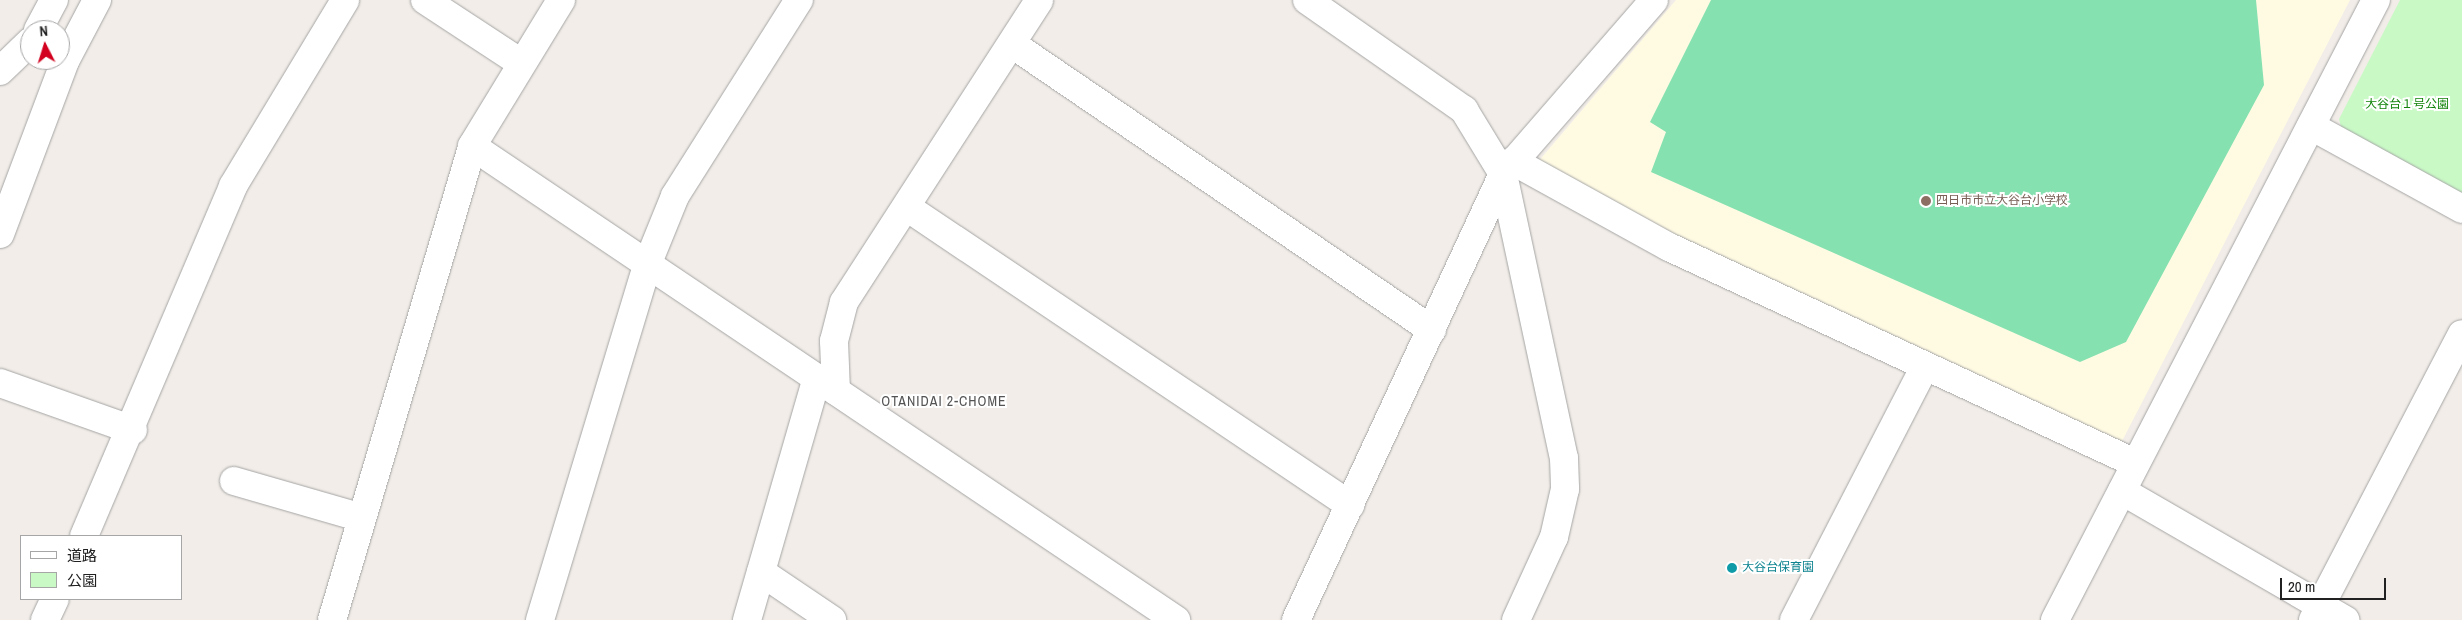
<!DOCTYPE html>
<html>
<head>
<meta charset="utf-8">
<style>
  body { margin:0 }
  #map { position:relative; width:2462px; height:620px; overflow:hidden; background:#f2ede8; font-family:"Archivo Narrow","Noto Sans JP",sans-serif }
  div>[style] { position:absolute }
  [style*='--x'] { left:calc(var(--x)*1px); top:calc(var(--y)*1px); width:calc(var(--w)*1px); rotate:calc(var(--a)*1deg) }
  .education>* { inset:0; background:#fffbe3 }
  .park>* { inset:0; background:#c9fac6 }
  .pitch>* { inset:0; background:#86e1b1 }
  .roads { filter:drop-shadow(0 0 1px #a5a5a5) drop-shadow(0 0 1px #a5a5a5) }
  .street>* { height:28px; margin:-14px; padding:0 14px; transform-origin:14px; border-radius:14px; background:#fff }
  .dots>* { width:14px; height:14px; translate:-50% -50%; box-sizing:border-box; border:2px solid #fff; border-radius:50% }
  span { translate:-50% -50%; white-space:nowrap; text-align:center; line-height:1.15; -webkit-text-stroke:4px #fff; paint-order:stroke }
  .park-label { font-size:12px; color:#12840b }
  .education-label { font-size:12px; color:#785e54 }
  .left { translate:0 -50%; text-align:left }
  .culture-label { font-size:12px; color:#0d838f }
  .neighbourhood-label { font-size:14px; color:#545454; letter-spacing:1px }
  .legend { position:absolute; left:20px; top:535px; width:162px; height:65px; box-sizing:border-box; background:#fff; border:1px solid #a6a6a6; margin:0; padding:6px 9px; list-style:none; font-size:15px; color:#212121 }
  .legend li { display:flex; align-items:center; gap:10px; height:25px }
  .legend b { width:25px; border:1px solid #a6a6a6 }
  .north { position:absolute; left:20px; top:20px; width:50px; height:50px; box-sizing:border-box; background:#fff; border:1px solid #a6a6a6; border-radius:50%; rotate:355deg; font-size:14px; font-weight:700; line-height:20px; text-align:center; color:#212121 }
  .north::after { content:''; display:block; margin:auto; width:18px; height:22px; background:#d2001e; clip-path:polygon(50% 0,100% 100%,50% 72%,0 100%) }
  .scale { position:absolute; left:2280px; top:578px; width:106px; height:22px; box-sizing:border-box; border:2px solid #212121; border-top:0; padding-left:6px; font-size:15px; line-height:18px; white-space:nowrap; color:#212121; -webkit-text-stroke:4px #fff; paint-order:stroke }
</style>
</head>
<body>
<div id="map">
  <div class="education">
    <div style="clip-path:polygon(1676px 0,2350px 0,2120px 445px,1675px 238px,1537px 163px)"></div>
  </div>
  <div class="park">
    <div style="clip-path:polygon(2400px 0,2462px 0,2462px 196px,2342px 131px,2339px 119px)"></div>
  </div>
  <div class="pitch">
    <div style="clip-path:polygon(1711px 0,2256px 0,2264px 85px,2126px 342px,2080px 362px,1651px 172px,1666px 132px,1650px 122px)"></div>
  </div>
  <div class="roads">
    <div class="street">
      <div style="--x:425;--y:0;--w:115;--a:33.3"></div>
      <div style="--x:1307;--y:0;--w:192;--a:35"></div>
      <div style="--x:1464;--y:110;--w:75;--a:58.6"></div>
      <div style="--x:1503;--y:174;--w:290;--a:77.9"></div>
      <div style="--x:1564;--y:458;--w:31;--a:88"></div>
      <div style="--x:1565;--y:489;--w:49;--a:102.9"></div>
      <div style="--x:1554;--y:537;--w:91;--a:114.6"></div>
      <div style="--x:38;--y:30;--w:34;--a:-62"></div>
      <div style="--x:1012;--y:44;--w:508;--a:34.25"></div>
      <div style="--x:0;--y:71;--w:42;--a:-44"></div>
      <div style="--x:2311;--y:126;--w:172;--a:28.8"></div>
      <div style="--x:472;--y:146;--w:849;--a:33.95"></div>
      <div style="--x:1513;--y:161;--w:178;--a:28.9"></div>
      <div style="--x:1669;--y:247;--w:514;--a:24.87"></div>
      <div style="--x:908;--y:208;--w:533;--a:33.9"></div>
      <div style="--x:0;--y:234;--w:185;--a:-69.4"></div>
      <div style="--x:65;--y:61;--w:69;--a:-62.3"></div>
      <div style="--x:0;--y:383;--w:141;--a:19.5"></div>
      <div style="--x:836;--y:391;--w:50;--a:-92.3"></div>
      <div style="--x:834;--y:341;--w:40;--a:-75.6"></div>
      <div style="--x:844;--y:302;--w:359;--a:-57.1"></div>
      <div style="--x:234;--y:481;--w:133;--a:16.1"></div>
      <div style="--x:2122;--y:491;--w:258;--a:30"></div>
      <div style="--x:84;--y:536;--w:380;--a:-66.9"></div>
      <div style="--x:233;--y:186;--w:217;--a:-58.9"></div>
      <div style="--x:761;--y:572;--w:86;--a:34.1"></div>
      <div style="--x:45;--y:620;--w:23;--a:-65"></div>
      <div style="--x:332;--y:620;--w:494;--a:-73.5"></div>
      <div style="--x:472;--y:146;--w:171;--a:-58.6"></div>
      <div style="--x:540;--y:620;--w:371;--a:-73.2"></div>
      <div style="--x:647;--y:265;--w:74;--a:-67.9"></div>
      <div style="--x:675;--y:196;--w:232;--a:-57.7"></div>
      <div style="--x:747;--y:620;--w:252;--a:-73.9"></div>
      <div style="--x:1296;--y:620;--w:492;--a:-65.1"></div>
      <div style="--x:1503;--y:174;--w:230;--a:-49"></div>
      <div style="--x:1794;--y:620;--w:284;--a:-62.7"></div>
      <div style="--x:2055;--y:620;--w:698;--a:-62.63"></div>
      <div style="--x:2313;--y:620;--w:322;--a:-62.5"></div>
    </div>
  </div>
  <div class="dots">
    <div style="left:1926px;top:201px;background:#8d6e63"></div>
    <div style="left:1732px;top:568px;background:#0f9aa8"></div>
  </div>
  <div class="park-label">
    <span style="left:2407px;top:105px">大谷台１号公園</span>
  </div>
  <div class="education-label">
    <span class="left" style="left:1936px;top:201px">四日市市立大谷台小学校</span>
  </div>
  <div class="culture-label">
    <span class="left" style="left:1742px;top:568px">大谷台保育園</span>
  </div>
  <div class="neighbourhood-label">
    <span style="left:944px;top:401px">OTANIDAI 2-CHOME</span>
  </div>
  <ul class="legend">
  <li><b style="height:6px;background:#fff"></b>道路</li>
  <li><b style="height:14px;background:#c9fac6"></b>公園</li>
  </ul>
  <div class="north">N</div>
  <div class="scale">20 m</div>
</div>
</body>
</html>
